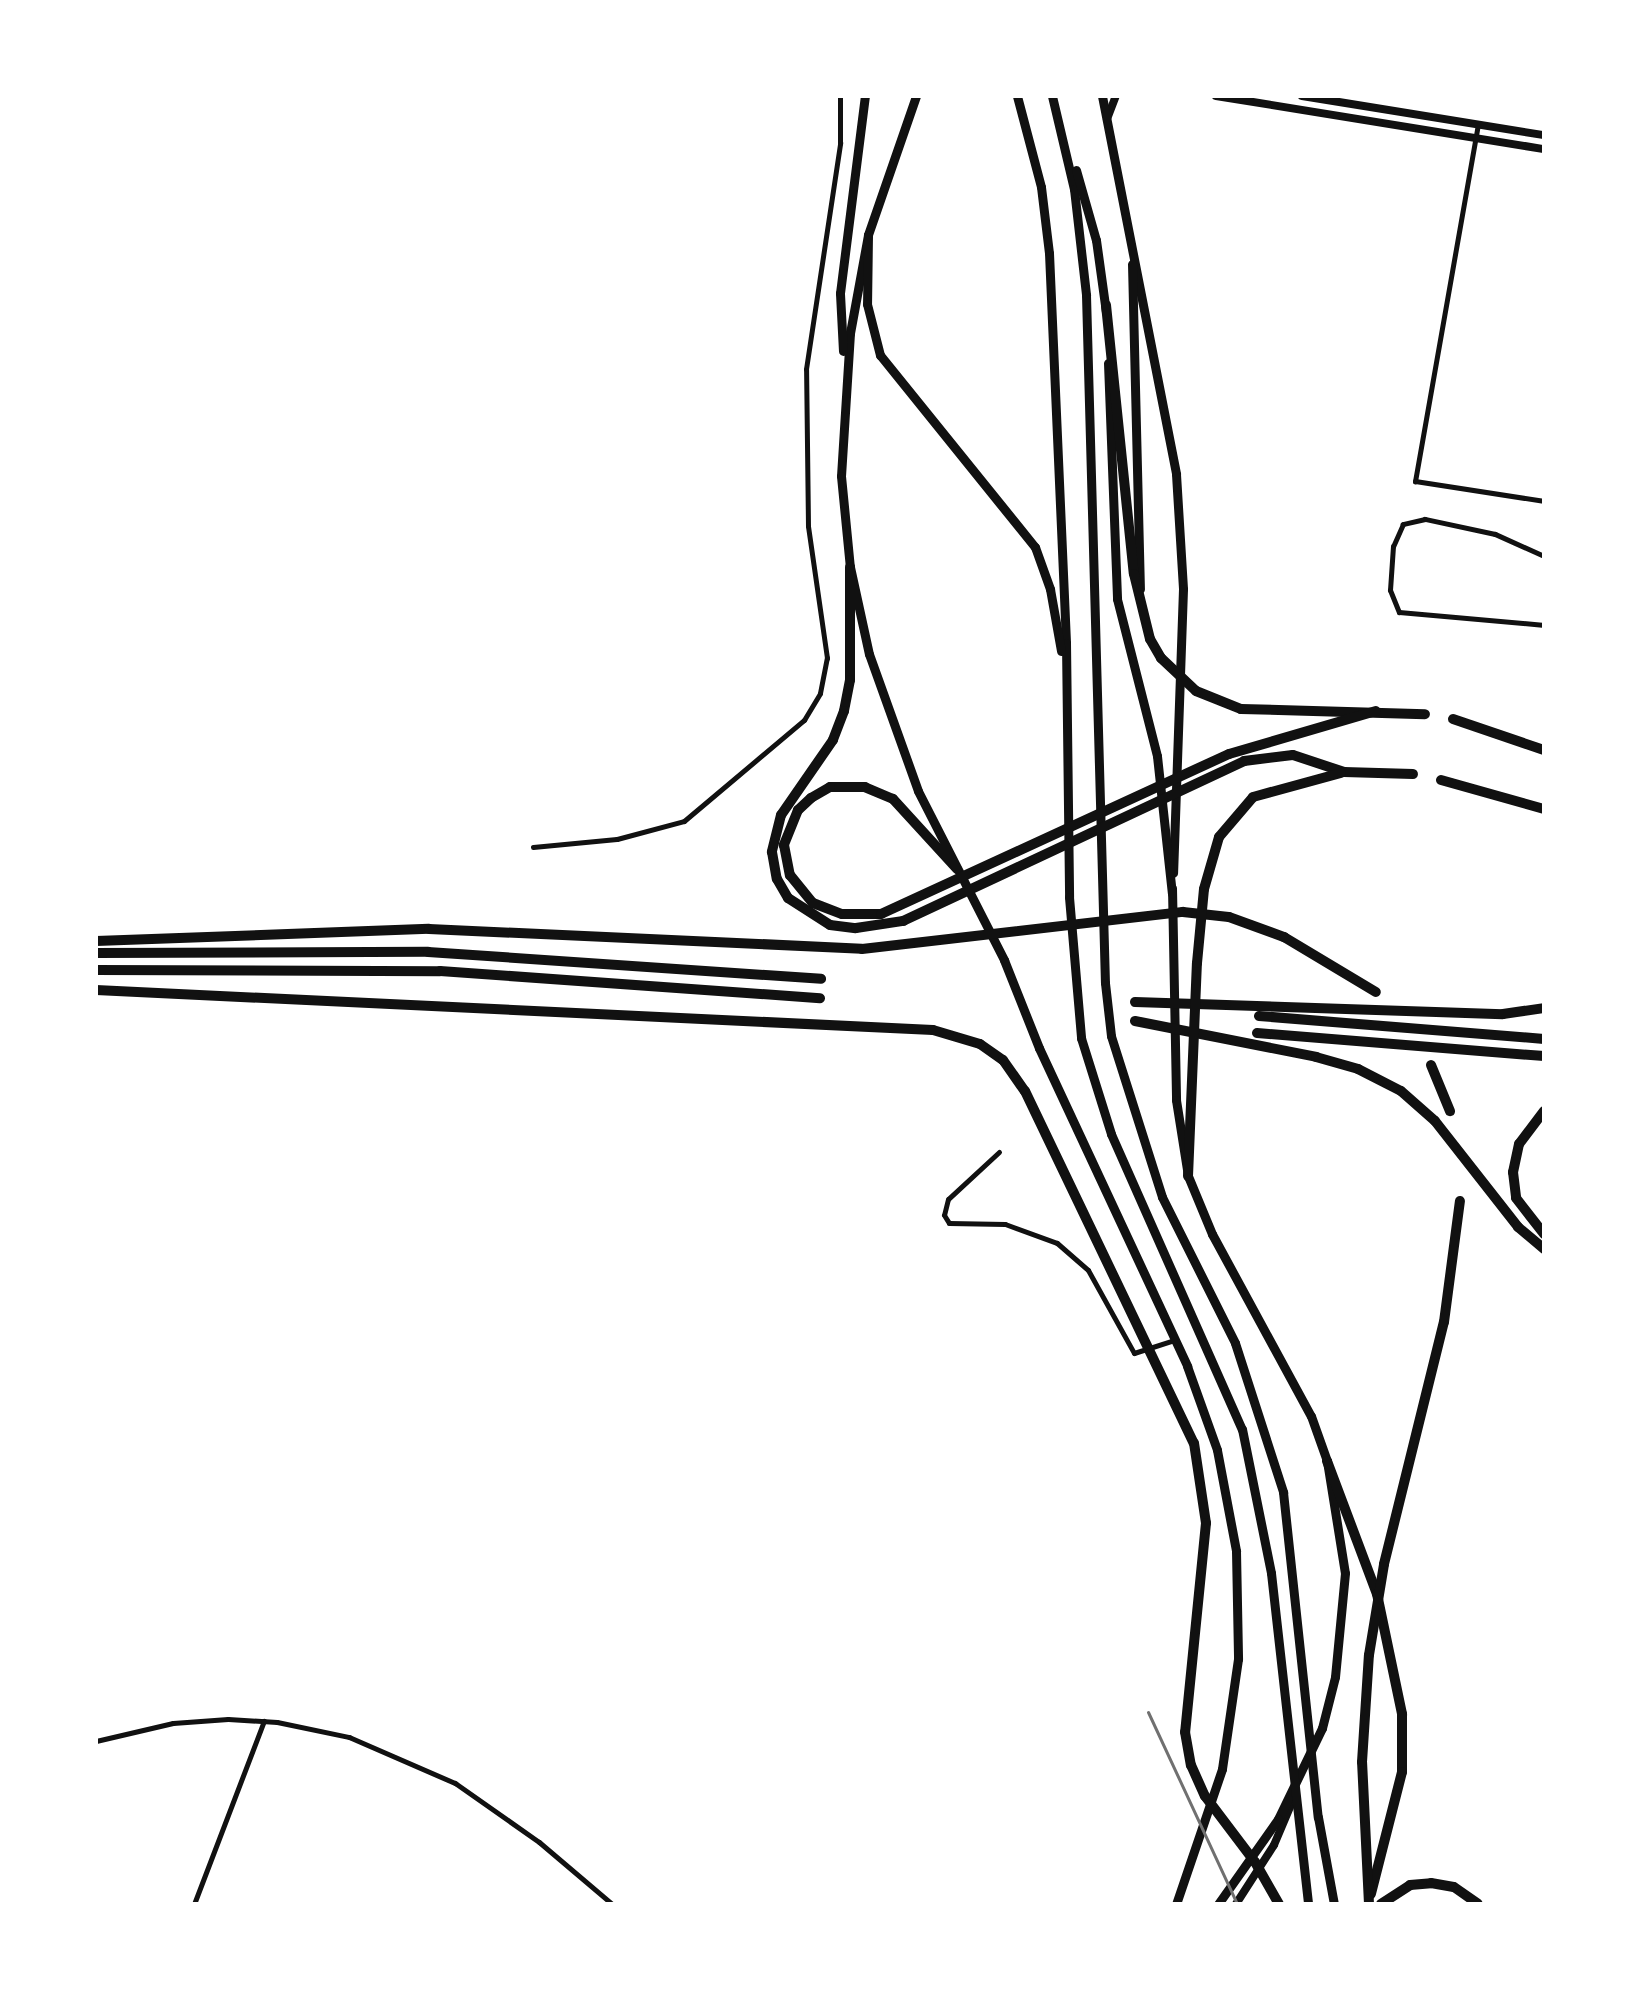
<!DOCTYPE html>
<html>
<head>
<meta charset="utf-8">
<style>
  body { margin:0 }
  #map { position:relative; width:1640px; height:2000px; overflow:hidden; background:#fff; font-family:Arial,sans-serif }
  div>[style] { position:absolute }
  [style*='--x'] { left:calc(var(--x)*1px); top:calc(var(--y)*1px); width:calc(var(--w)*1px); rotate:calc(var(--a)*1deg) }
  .minor>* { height:5px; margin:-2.5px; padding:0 2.5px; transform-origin:2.5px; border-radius:2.5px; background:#111 }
  .secondary>* { height:8px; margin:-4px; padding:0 4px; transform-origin:4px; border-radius:4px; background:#111 }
  .primary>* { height:9px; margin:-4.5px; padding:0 4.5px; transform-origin:4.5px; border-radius:4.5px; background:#111 }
  .trunk>* { height:9px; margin:-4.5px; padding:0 4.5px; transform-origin:4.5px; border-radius:4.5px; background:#111 }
  .motorway>* { height:10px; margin:-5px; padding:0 5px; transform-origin:5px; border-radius:5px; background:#111 }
  .rail>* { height:3px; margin:-1.5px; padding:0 1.5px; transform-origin:1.5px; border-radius:1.5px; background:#707070 }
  span { translate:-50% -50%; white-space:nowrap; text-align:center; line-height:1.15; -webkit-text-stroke:8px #fff; paint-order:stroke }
  .frame { position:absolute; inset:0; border:98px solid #fff; pointer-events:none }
</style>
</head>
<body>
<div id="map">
  <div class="minor">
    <div style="--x:1478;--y:124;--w:363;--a:100"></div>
    <div style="--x:1415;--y:481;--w:131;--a:8.8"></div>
    <div style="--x:1544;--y:556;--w:54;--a:-155.8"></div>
    <div style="--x:1495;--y:534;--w:72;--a:-167.9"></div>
    <div style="--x:1425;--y:519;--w:23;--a:167"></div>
    <div style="--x:1403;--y:524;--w:24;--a:114"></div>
    <div style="--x:1393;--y:546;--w:44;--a:93.9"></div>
    <div style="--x:1390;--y:590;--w:24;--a:68"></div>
    <div style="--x:1399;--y:612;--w:146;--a:5.1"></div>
    <div style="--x:533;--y:847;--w:84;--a:-5.4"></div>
    <div style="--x:617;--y:839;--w:69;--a:-15"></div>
    <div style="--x:684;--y:821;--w:157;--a:-40.1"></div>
    <div style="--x:804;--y:720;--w:31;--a:-59"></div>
    <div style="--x:820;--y:693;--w:36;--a:-79"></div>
    <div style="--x:827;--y:658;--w:133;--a:-98.2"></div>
    <div style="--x:808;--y:526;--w:157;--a:-90.7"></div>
    <div style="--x:806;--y:369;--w:229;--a:-81.4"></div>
    <div style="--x:840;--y:143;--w:47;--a:-90"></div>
    <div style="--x:999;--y:1152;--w:69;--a:137.3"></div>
    <div style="--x:948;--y:1199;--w:16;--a:104"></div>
    <div style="--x:944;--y:1215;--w:9;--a:58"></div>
    <div style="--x:949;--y:1223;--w:56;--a:1"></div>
    <div style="--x:1005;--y:1224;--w:55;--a:20.1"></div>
    <div style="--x:1057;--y:1243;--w:41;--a:41.1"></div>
    <div style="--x:1088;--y:1270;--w:95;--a:61"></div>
    <div style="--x:1134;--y:1353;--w:42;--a:-18"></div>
    <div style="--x:96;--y:1741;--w:79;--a:-13.2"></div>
    <div style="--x:173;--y:1723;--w:55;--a:-4.2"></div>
    <div style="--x:228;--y:1719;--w:49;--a:3.5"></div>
    <div style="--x:277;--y:1722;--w:74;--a:11.8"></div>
    <div style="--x:349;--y:1737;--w:116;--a:23.5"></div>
    <div style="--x:455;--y:1783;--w:103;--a:35.1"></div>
    <div style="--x:539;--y:1842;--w:96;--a:40.3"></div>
    <div style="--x:194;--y:1904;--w:196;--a:-69.1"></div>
  </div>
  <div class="secondary">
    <div style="--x:1216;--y:96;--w:332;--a:9.2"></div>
    <div style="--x:1302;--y:96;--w:245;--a:9.2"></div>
    <div style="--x:1107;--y:119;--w:25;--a:-69"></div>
    <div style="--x:1236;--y:1904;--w:70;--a:-57.2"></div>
    <div style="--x:1274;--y:1845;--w:56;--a:-67.1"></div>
  </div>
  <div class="primary">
    <div style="--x:916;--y:96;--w:147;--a:109.1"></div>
    <div style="--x:868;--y:235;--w:100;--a:100.4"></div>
    <div style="--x:850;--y:333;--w:143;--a:93.6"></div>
    <div style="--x:841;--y:476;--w:91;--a:84.4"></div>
    <div style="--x:850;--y:567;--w:89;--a:77.7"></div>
    <div style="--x:869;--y:654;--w:145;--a:70.3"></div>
    <div style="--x:918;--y:791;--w:190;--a:63"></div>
    <div style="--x:1004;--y:960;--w:95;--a:68.3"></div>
    <div style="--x:1039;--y:1048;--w:351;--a:65"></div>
    <div style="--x:1187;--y:1366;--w:89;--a:70.3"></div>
    <div style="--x:1217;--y:1450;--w:103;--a:79.3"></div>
    <div style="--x:1236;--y:1551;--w:108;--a:88.9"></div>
    <div style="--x:1238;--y:1659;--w:111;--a:98.3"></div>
    <div style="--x:1222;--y:1769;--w:143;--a:108.8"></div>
    <div style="--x:1102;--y:96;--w:385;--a:78.9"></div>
    <div style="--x:1176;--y:474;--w:115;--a:86.5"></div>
    <div style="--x:1183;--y:589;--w:284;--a:92"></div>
    <div style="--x:1132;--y:264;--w:325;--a:88.6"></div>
    <div style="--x:843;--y:351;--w:58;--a:-93"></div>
    <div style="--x:840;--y:293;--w:199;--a:-82.8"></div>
    <div style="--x:1172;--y:888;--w:212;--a:88.9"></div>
    <div style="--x:1176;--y:1100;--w:77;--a:81"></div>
    <div style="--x:1188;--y:1176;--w:63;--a:67.5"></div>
    <div style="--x:1212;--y:1234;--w:207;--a:61.5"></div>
    <div style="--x:1311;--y:1416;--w:48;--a:70.4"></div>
    <div style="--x:1327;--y:1461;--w:113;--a:80.9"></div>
    <div style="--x:1345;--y:1573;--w:104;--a:95.5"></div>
    <div style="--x:1335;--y:1677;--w:53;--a:104.3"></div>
    <div style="--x:1322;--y:1728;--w:101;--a:115.8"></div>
    <div style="--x:1278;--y:1819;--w:104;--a:125.2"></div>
  </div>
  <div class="trunk">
    <div style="--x:1017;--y:96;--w:94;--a:75.2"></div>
    <div style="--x:1041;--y:187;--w:66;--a:83.1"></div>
    <div style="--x:1049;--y:253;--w:390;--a:87.5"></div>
    <div style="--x:1066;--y:643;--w:254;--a:89.3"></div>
    <div style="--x:1069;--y:897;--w:142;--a:85.1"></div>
    <div style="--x:1081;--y:1038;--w:101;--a:72.6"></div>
    <div style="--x:1111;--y:1134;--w:323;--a:66.1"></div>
    <div style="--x:1242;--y:1429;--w:147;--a:78.6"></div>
    <div style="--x:1271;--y:1573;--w:333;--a:83.6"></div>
    <div style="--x:1052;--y:96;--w:96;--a:76.7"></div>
    <div style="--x:1074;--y:189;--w:107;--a:83.5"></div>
    <div style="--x:1086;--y:295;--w:688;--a:88.42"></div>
    <div style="--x:1105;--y:983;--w:53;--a:83.5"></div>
    <div style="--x:1111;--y:1036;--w:169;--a:72.4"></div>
    <div style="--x:1162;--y:1197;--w:163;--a:63.4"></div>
    <div style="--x:1235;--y:1343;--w:157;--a:72.1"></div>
    <div style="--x:1283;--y:1492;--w:327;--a:83.9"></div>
    <div style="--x:1318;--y:1817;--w:88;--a:79.6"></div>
    <div style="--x:1076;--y:170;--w:73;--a:74.1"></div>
    <div style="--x:1096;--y:240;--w:73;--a:82.1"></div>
    <div style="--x:868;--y:235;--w:69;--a:90.8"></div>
    <div style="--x:867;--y:304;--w:53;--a:75.7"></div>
    <div style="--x:880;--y:355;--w:247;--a:51.1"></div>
    <div style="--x:1035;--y:547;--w:45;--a:70.3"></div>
    <div style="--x:1050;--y:589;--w:63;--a:79.9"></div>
    <div style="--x:1108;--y:363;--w:236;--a:87.8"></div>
    <div style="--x:1117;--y:599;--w:162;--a:75.7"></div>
    <div style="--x:1157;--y:756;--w:138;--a:83.8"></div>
  </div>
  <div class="motorway">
    <div style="--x:1106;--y:305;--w:270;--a:84.1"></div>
    <div style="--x:1134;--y:574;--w:67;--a:76.2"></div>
    <div style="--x:1150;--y:639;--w:22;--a:60"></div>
    <div style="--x:1161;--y:658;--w:48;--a:43.3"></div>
    <div style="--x:1196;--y:691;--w:48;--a:21.8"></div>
    <div style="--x:1241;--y:709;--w:184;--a:1.6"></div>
    <div style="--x:850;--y:567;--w:113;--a:90"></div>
    <div style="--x:850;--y:680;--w:32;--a:101"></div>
    <div style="--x:844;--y:711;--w:31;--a:111"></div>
    <div style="--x:833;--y:740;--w:91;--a:124.7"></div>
    <div style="--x:781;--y:815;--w:38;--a:104"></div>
    <div style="--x:772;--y:852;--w:27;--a:80"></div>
    <div style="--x:777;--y:879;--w:22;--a:60"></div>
    <div style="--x:788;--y:898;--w:50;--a:32.7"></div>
    <div style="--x:830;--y:925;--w:26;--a:7"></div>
    <div style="--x:856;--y:928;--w:48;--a:-8.5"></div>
    <div style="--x:903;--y:921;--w:377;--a:-25.1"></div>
    <div style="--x:1244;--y:761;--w:49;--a:-7"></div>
    <div style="--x:1293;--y:755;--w:54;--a:18.4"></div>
    <div style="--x:1344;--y:772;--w:69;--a:1.7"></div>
    <div style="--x:1453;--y:719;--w:96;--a:18.8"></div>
    <div style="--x:1441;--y:780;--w:107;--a:15.7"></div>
    <div style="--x:957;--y:869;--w:95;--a:-132.4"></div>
    <div style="--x:893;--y:799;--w:30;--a:-157"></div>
    <div style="--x:865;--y:787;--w:35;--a:180"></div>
    <div style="--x:830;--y:787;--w:22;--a:150"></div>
    <div style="--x:811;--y:798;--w:18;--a:137"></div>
    <div style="--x:798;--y:810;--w:38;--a:112"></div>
    <div style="--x:784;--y:845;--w:31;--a:79"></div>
    <div style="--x:790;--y:875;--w:36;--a:51"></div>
    <div style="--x:813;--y:903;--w:31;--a:21"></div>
    <div style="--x:842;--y:914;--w:39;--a:0"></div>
    <div style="--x:881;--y:914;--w:383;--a:-24.7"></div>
    <div style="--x:1229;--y:754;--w:153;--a:-16.3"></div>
    <div style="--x:96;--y:941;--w:333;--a:-2.1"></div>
    <div style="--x:429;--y:929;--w:433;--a:2.6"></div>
    <div style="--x:862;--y:949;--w:323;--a:-6.6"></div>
    <div style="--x:1183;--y:912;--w:46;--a:6.2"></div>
    <div style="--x:1229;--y:917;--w:59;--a:20"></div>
    <div style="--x:1284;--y:937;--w:107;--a:30.9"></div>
    <div style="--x:96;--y:953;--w:332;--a:-0.2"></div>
    <div style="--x:428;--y:952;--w:394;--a:3.9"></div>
    <div style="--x:96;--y:970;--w:344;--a:0.2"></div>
    <div style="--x:440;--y:971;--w:381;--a:4.1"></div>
    <div style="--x:96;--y:990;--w:838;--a:2.74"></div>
    <div style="--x:933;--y:1030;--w:49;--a:16.6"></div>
    <div style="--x:980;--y:1044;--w:28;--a:35"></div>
    <div style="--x:1003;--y:1060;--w:38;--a:55"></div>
    <div style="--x:1025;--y:1091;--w:390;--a:64.4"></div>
    <div style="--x:1194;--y:1443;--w:81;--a:81.5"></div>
    <div style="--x:1206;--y:1523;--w:210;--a:95.7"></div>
    <div style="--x:1185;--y:1732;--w:34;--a:80"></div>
    <div style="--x:1191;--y:1765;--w:34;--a:66"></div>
    <div style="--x:1205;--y:1796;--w:83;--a:52.9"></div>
    <div style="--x:1255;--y:1862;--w:48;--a:60.3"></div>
    <div style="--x:1135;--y:1002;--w:368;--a:1.9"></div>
    <div style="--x:1503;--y:1014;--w:41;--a:-8.3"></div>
    <div style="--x:1259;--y:1016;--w:286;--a:4.6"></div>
    <div style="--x:1135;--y:1021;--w:185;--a:11.2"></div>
    <div style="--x:1316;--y:1057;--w:44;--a:15.9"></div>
    <div style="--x:1358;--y:1069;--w:48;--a:27.1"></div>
    <div style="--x:1401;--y:1091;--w:45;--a:41.4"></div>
    <div style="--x:1435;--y:1121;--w:135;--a:51.9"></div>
    <div style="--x:1518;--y:1227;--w:34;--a:40"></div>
    <div style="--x:1257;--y:1033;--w:288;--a:4.6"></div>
    <div style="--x:1431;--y:1065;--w:50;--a:67.6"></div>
    <div style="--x:1544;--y:1111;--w:41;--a:127.1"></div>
    <div style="--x:1519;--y:1144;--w:29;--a:102"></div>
    <div style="--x:1513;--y:1172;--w:26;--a:83"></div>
    <div style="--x:1516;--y:1198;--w:46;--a:52.1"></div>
    <div style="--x:1188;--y:1176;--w:213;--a:-87.6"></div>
    <div style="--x:1197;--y:963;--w:74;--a:-84.6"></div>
    <div style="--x:1204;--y:889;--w:54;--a:-73.9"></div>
    <div style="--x:1219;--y:837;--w:52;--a:-49.6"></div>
    <div style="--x:1253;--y:797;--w:91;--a:-15.3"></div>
    <div style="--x:1327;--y:1461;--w:142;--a:69.4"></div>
    <div style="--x:1377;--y:1594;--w:123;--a:78.2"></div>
    <div style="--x:1402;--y:1714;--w:58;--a:90"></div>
    <div style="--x:1402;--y:1772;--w:126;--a:104.3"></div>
    <div style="--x:1369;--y:1904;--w:142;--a:-92.8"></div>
    <div style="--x:1362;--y:1762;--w:107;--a:-86.3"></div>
    <div style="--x:1369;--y:1655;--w:92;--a:-80.6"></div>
    <div style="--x:1384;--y:1564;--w:249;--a:-76.1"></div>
    <div style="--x:1444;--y:1322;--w:122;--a:-82.5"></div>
    <div style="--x:1381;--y:1904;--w:35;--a:-33"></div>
    <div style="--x:1410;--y:1885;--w:21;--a:-5"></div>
    <div style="--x:1431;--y:1883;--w:23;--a:10"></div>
    <div style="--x:1454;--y:1887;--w:29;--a:35"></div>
  </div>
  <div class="rail">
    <div style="--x:1148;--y:1712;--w:212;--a:65.1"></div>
  </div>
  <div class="frame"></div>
</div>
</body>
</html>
